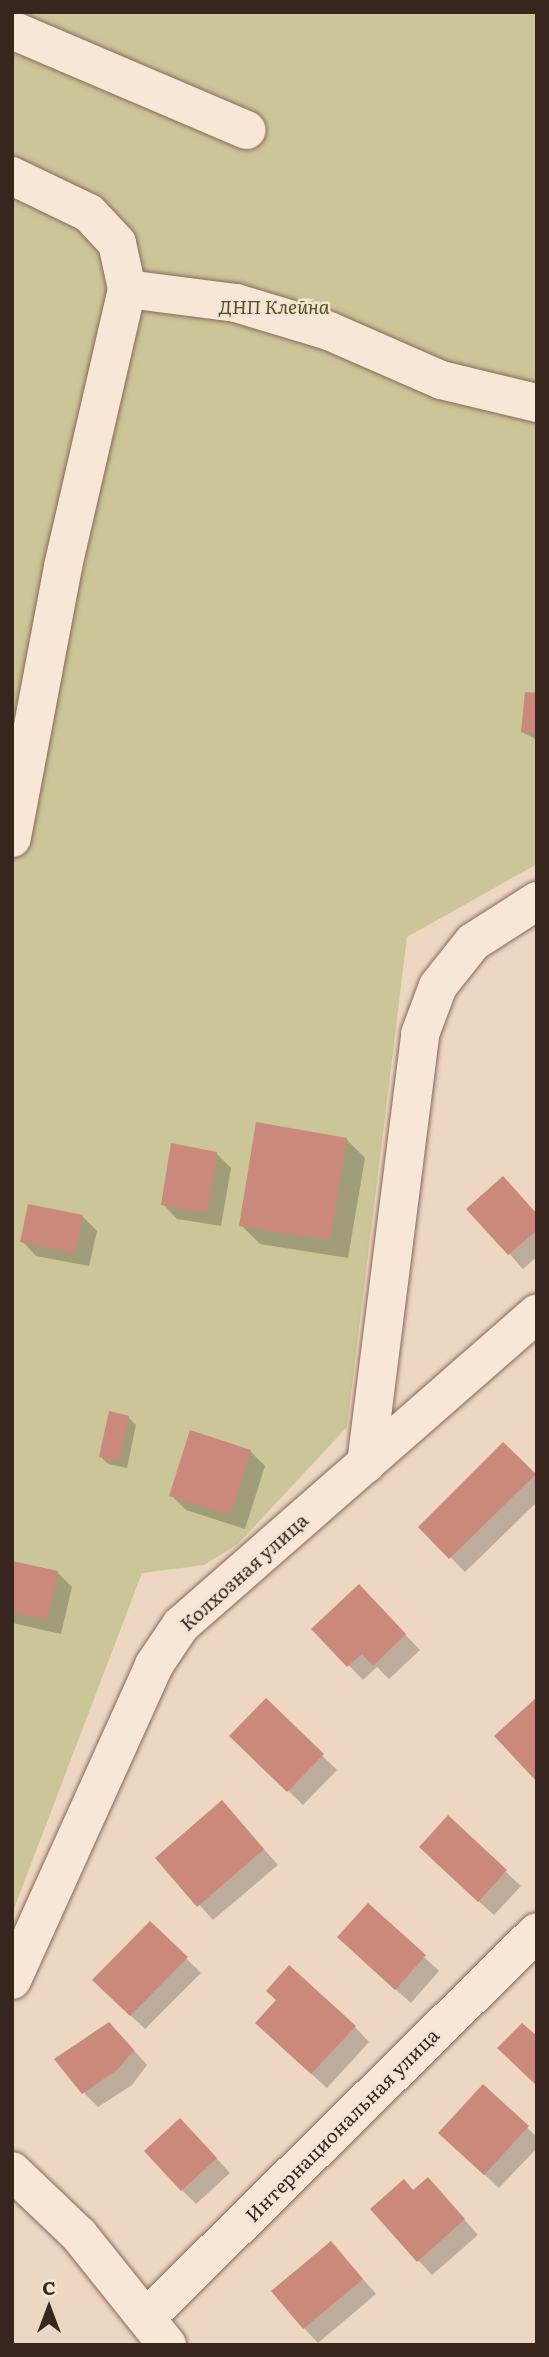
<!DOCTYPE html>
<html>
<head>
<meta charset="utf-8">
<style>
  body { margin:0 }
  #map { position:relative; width:549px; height:2357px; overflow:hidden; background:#edd7c3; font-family:Literata,serif }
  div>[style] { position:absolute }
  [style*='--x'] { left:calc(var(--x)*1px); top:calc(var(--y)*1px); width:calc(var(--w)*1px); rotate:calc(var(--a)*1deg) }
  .green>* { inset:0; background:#cbc598 }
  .shadow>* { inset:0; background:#0003 }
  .building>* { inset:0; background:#ca897a }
  .roads { filter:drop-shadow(0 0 2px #87685a) drop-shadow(0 0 2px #87685a) }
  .minor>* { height:38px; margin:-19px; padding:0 19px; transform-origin:19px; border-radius:19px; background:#f8e6d6 }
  span { translate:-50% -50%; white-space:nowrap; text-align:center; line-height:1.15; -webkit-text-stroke:5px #f4e3d3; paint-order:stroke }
  .park-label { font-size:19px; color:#525325; font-style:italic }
  .street-label { font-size:19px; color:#37251e }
  .frame { position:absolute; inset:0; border:14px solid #37251e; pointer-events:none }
  .north { position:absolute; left:14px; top:2273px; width:70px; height:70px; -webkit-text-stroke:5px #f4e3d3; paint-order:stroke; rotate:0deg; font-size:19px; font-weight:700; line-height:28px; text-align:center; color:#37251e }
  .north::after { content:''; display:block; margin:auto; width:24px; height:32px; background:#37251e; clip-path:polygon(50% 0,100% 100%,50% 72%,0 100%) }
</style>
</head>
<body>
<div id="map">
  <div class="green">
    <div style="clip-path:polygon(12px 12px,537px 12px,537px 864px,407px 937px,347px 1427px,238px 1544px,204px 1565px,142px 1573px,12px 1914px)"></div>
  </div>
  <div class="shadow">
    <div style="clip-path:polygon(537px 694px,537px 740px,522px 732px)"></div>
    <div style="clip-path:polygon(346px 1139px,365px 1158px,348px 1258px,260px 1244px,241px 1225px)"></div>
    <div style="clip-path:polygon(216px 1153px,231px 1168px,221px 1226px,177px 1219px,163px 1204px)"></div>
    <div style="clip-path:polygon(469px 1209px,537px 1214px,537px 1257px,523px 1269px)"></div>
    <div style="clip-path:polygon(82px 1216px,97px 1231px,89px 1266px,36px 1256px,22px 1241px)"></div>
    <div style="clip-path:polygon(128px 1417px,136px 1425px,127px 1468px,108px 1464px,101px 1457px)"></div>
    <div style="clip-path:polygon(503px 1444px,537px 1477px,537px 1502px,465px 1572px,421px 1527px)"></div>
    <div style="clip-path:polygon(250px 1451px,265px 1466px,245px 1529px,186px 1510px,171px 1495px)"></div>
    <div style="clip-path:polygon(12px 1563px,57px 1572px,72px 1587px,61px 1634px,12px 1623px)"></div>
    <div style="clip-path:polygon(373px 1601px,420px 1650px,389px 1679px,377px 1667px,363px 1680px,314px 1629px)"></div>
    <div style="clip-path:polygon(266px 1701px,337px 1770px,303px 1805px,232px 1736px)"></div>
    <div style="clip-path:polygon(222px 1802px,278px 1865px,213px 1920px,158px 1858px)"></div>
    <div style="clip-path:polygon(448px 1818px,521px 1886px,494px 1915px,435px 1862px)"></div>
    <div style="clip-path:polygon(150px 1923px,201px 1973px,145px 2029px,94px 1980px)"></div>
    <div style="clip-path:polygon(354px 1952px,424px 1957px,439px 1971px,411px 2003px)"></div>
    <div style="clip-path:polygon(355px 2027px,369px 2042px,327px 2088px,272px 2038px)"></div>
    <div style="clip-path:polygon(124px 2039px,147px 2065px,132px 2085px,98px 2107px,84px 2093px)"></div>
    <div style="clip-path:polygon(483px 2087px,537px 2137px,537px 2148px,499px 2188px,455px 2147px)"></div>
    <div style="clip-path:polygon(195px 2135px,230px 2173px,196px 2204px,182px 2190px)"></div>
    <div style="clip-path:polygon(414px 2192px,442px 2194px,478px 2235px,432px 2275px,418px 2260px)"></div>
    <div style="clip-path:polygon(331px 2243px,376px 2294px,318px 2343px,304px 2328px)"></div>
  </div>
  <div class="building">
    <div style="clip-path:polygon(525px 692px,537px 693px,537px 734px,521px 732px)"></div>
    <div style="clip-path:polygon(256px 1122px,347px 1138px,330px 1240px,239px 1226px)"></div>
    <div style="clip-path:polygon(171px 1143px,217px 1152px,207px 1213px,161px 1205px)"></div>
    <div style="clip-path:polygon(503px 1176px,537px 1214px,537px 1230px,508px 1255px,466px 1209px)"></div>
    <div style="clip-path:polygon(28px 1204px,83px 1215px,75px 1253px,20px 1242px)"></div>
    <div style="clip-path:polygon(109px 1411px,129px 1416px,119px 1461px,99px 1457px)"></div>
    <div style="clip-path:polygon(190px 1430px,251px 1450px,230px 1515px,169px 1496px)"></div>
    <div style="clip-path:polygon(503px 1442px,536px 1474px,449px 1559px,418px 1527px)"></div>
    <div style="clip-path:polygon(12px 1561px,58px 1571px,47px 1620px,12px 1612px)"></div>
    <div style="clip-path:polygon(359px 1584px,406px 1634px,373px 1666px,362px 1654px,347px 1667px,311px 1629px)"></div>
    <div style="clip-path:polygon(537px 1697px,537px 1782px,494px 1736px)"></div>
    <div style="clip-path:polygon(266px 1698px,324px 1754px,287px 1792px,229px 1736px)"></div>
    <div style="clip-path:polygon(222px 1800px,264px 1849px,197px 1907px,155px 1858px)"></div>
    <div style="clip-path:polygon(448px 1815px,507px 1870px,478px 1902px,419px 1847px)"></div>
    <div style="clip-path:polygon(368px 1903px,426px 1955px,395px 1990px,337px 1937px)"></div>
    <div style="clip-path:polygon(150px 1921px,188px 1957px,130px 2016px,92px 1980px)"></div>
    <div style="clip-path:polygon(289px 1965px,356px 2026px,311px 2074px,255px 2023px,276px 2000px,266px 1991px)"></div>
    <div style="clip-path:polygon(109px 2022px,134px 2050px,117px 2070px,82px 2094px,54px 2059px)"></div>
    <div style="clip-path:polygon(522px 2023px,537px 2036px,537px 2086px,497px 2048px)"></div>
    <div style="clip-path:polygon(483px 2084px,529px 2126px,484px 2175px,438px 2133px)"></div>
    <div style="clip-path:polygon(180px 2118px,217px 2158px,181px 2191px,144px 2151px)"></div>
    <div style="clip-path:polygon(428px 2177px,465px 2219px,417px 2262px,370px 2209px,404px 2179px,413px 2190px)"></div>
    <div style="clip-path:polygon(331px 2241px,363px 2279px,303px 2329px,271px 2291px)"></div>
  </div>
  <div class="roads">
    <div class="minor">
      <div style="--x:12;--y:30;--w:255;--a:23.1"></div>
      <div style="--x:12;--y:176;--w:85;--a:25.7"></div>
      <div style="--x:89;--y:213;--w:41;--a:47"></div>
      <div style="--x:117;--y:243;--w:47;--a:77.7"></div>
      <div style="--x:127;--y:289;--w:285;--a:103"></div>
      <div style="--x:63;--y:567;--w:276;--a:100.7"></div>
      <div style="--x:127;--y:289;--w:110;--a:7.3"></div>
      <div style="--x:236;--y:303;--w:97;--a:16.8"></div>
      <div style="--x:329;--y:331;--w:122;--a:23.6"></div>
      <div style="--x:441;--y:380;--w:99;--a:13.5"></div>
      <div style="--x:366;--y:1464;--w:433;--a:-82.8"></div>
      <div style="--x:420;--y:1034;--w:51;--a:-69.4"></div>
      <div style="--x:438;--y:986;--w:56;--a:-51.5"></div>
      <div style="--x:473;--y:942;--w:76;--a:-32.6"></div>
      <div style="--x:12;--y:1980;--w:346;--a:-65.7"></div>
      <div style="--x:154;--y:1665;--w:48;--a:-56"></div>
      <div style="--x:181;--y:1625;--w:473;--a:-41.2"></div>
      <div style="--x:12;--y:2171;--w:93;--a:43.7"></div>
      <div style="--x:79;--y:2235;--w:141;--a:51.3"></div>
      <div style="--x:146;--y:2318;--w:549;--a:-44.63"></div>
    </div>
  </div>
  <div class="park-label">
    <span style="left:274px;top:307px">ДНП Клейна</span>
  </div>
  <div class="street-label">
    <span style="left:244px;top:1572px;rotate:-42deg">Колхозная улица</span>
    <span style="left:342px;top:2125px;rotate:-45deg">Интернациональная улица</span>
  </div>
  <div class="frame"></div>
  <div class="north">С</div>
</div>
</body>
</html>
